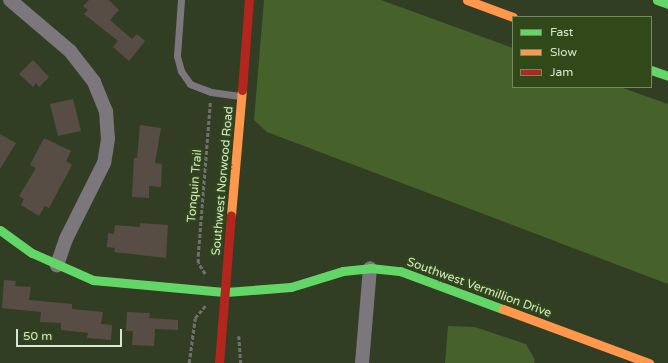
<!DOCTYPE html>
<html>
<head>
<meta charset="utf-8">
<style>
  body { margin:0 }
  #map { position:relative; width:668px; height:363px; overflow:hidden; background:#313e24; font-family:"Varela Round",sans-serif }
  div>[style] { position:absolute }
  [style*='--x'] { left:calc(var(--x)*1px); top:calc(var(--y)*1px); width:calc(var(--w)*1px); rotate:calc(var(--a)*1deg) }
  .green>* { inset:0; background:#46612a }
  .building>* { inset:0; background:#584d44 }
  .path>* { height:2.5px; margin-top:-1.25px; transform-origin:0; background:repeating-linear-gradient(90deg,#6f726c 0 4px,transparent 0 6px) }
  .lane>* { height:7px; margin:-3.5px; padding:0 3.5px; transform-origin:3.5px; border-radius:3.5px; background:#7b777d }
  .street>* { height:14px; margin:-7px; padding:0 7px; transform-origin:7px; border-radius:7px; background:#7b777d }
  .fast>* { height:9px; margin:-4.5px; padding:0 4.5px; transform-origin:4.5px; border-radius:4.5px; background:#63d668 }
  .slow>* { height:9px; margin:-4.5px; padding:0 4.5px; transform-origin:4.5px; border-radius:4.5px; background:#ff974d }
  .jam>* { height:9px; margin:-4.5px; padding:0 4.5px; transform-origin:4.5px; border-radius:4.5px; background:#b3261e }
  span { translate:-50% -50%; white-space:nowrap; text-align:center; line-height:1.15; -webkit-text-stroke:4px #314919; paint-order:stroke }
  .street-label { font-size:12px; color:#d8e7cc }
  .legend { position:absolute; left:512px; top:16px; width:140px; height:72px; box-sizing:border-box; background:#314919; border:1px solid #748861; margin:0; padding:5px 7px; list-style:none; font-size:12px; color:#d8e7cc }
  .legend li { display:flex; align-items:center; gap:8px; height:20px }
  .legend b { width:20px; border:1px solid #748861 }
  .scale { position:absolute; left:16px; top:329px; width:106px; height:18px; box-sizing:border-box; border:2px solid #d8e7cc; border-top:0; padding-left:5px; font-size:12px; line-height:14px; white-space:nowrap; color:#d8e7cc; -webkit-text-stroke:3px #314919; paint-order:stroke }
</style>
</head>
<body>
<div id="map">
  <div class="green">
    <div style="clip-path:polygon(264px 0,381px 0,513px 48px,513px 87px,620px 87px,668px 104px,668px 284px,267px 132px,254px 120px)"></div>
    <div style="clip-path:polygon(448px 326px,475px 327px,526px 344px,535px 360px,534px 363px,445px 363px)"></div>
  </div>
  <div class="building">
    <div style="clip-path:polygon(89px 0,109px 0,119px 10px,110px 20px,132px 39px,137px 34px,145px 41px,129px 61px,113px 47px,118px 41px,84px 14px,88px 10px,83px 6px)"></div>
    <div style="clip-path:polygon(33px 60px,49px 77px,39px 87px,36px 83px,33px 87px,19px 74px)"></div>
    <div style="clip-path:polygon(73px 99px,81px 131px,58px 136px,50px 104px)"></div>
    <div style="clip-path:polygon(140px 125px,161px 128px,155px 163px,162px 164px,161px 187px,149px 186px,149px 198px,132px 197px,134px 158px,137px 158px)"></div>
    <div style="clip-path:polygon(0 134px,16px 143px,0 169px)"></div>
    <div style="clip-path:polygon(44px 138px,71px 151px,66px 161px,72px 165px,49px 208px,45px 206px,39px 216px,21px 205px,24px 199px,19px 196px,36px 168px,30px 165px)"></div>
    <div style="clip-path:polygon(140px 223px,168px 225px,166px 258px,114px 252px,115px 248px,107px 247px,108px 233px,114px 234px,115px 225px,140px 227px)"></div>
    <div style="clip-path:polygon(4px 280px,16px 281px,15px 286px,31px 287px,29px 300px,72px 304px,72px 309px,103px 312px,101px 324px,112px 325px,111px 340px,87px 338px,88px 333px,61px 330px,61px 323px,40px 322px,41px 312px,2px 308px)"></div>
    <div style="clip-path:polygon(127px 312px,150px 313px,149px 318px,178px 320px,178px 330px,155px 329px,154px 346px,132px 345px,133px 331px,126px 331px)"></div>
  </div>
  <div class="path">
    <div style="--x:205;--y:274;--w:13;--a:-122"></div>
    <div style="--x:198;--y:263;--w:7;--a:-90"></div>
    <div style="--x:198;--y:256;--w:154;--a:-85.5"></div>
    <div style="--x:239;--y:336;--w:27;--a:86"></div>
    <div style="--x:189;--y:363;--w:45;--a:-82.4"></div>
    <div style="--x:195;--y:318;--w:16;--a:-50"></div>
  </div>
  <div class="lane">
    <div style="--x:181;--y:0;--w:56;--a:94.1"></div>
    <div style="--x:177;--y:56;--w:16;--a:75"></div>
    <div style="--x:181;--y:71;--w:16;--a:55"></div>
    <div style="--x:190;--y:84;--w:22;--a:21"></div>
    <div style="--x:211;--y:92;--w:29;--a:8"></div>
  </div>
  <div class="street">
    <div style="--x:10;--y:0;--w:79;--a:40.4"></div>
    <div style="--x:70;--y:51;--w:39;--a:52"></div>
    <div style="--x:94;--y:82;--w:31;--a:68"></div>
    <div style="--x:106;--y:111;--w:28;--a:86"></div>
    <div style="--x:108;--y:139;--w:24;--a:99"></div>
    <div style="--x:104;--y:163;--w:85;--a:116.6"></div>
    <div style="--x:66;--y:239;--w:28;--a:109"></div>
    <div style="--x:362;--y:363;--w:95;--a:-85.2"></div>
  </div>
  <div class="fast">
    <div style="--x:657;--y:0;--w:12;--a:20"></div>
    <div style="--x:651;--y:70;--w:18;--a:19"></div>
    <div style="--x:0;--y:230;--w:39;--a:36"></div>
    <div style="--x:32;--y:253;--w:67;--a:23.9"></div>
    <div style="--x:93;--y:280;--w:134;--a:5.2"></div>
    <div style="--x:226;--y:292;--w:65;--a:-4.4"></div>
    <div style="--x:291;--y:287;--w:54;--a:-17.1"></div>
    <div style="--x:343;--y:271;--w:27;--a:-6"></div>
    <div style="--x:370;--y:268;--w:30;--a:6"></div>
    <div style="--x:400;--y:271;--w:110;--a:20.3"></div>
  </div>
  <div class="slow">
    <div style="--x:467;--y:0;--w:49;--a:20.3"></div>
    <div style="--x:231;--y:215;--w:125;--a:-85"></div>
    <div style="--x:503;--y:309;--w:156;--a:20.3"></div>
  </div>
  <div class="jam">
    <div style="--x:242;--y:90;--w:90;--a:-85.6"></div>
    <div style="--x:219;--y:363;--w:148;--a:-85.4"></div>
  </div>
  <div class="street-label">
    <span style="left:223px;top:181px;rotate:-85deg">Southwest Norwood Road</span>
    <span style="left:195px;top:186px;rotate:-85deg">Tonquin Trail</span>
    <span style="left:479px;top:288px;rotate:20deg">Southwest Vermillion Drive</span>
  </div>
  <ul class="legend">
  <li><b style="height:5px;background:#63d668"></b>Fast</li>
  <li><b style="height:5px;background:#ff974d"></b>Slow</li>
  <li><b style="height:5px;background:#b3261e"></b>Jam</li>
  </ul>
  <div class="scale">50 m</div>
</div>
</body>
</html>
